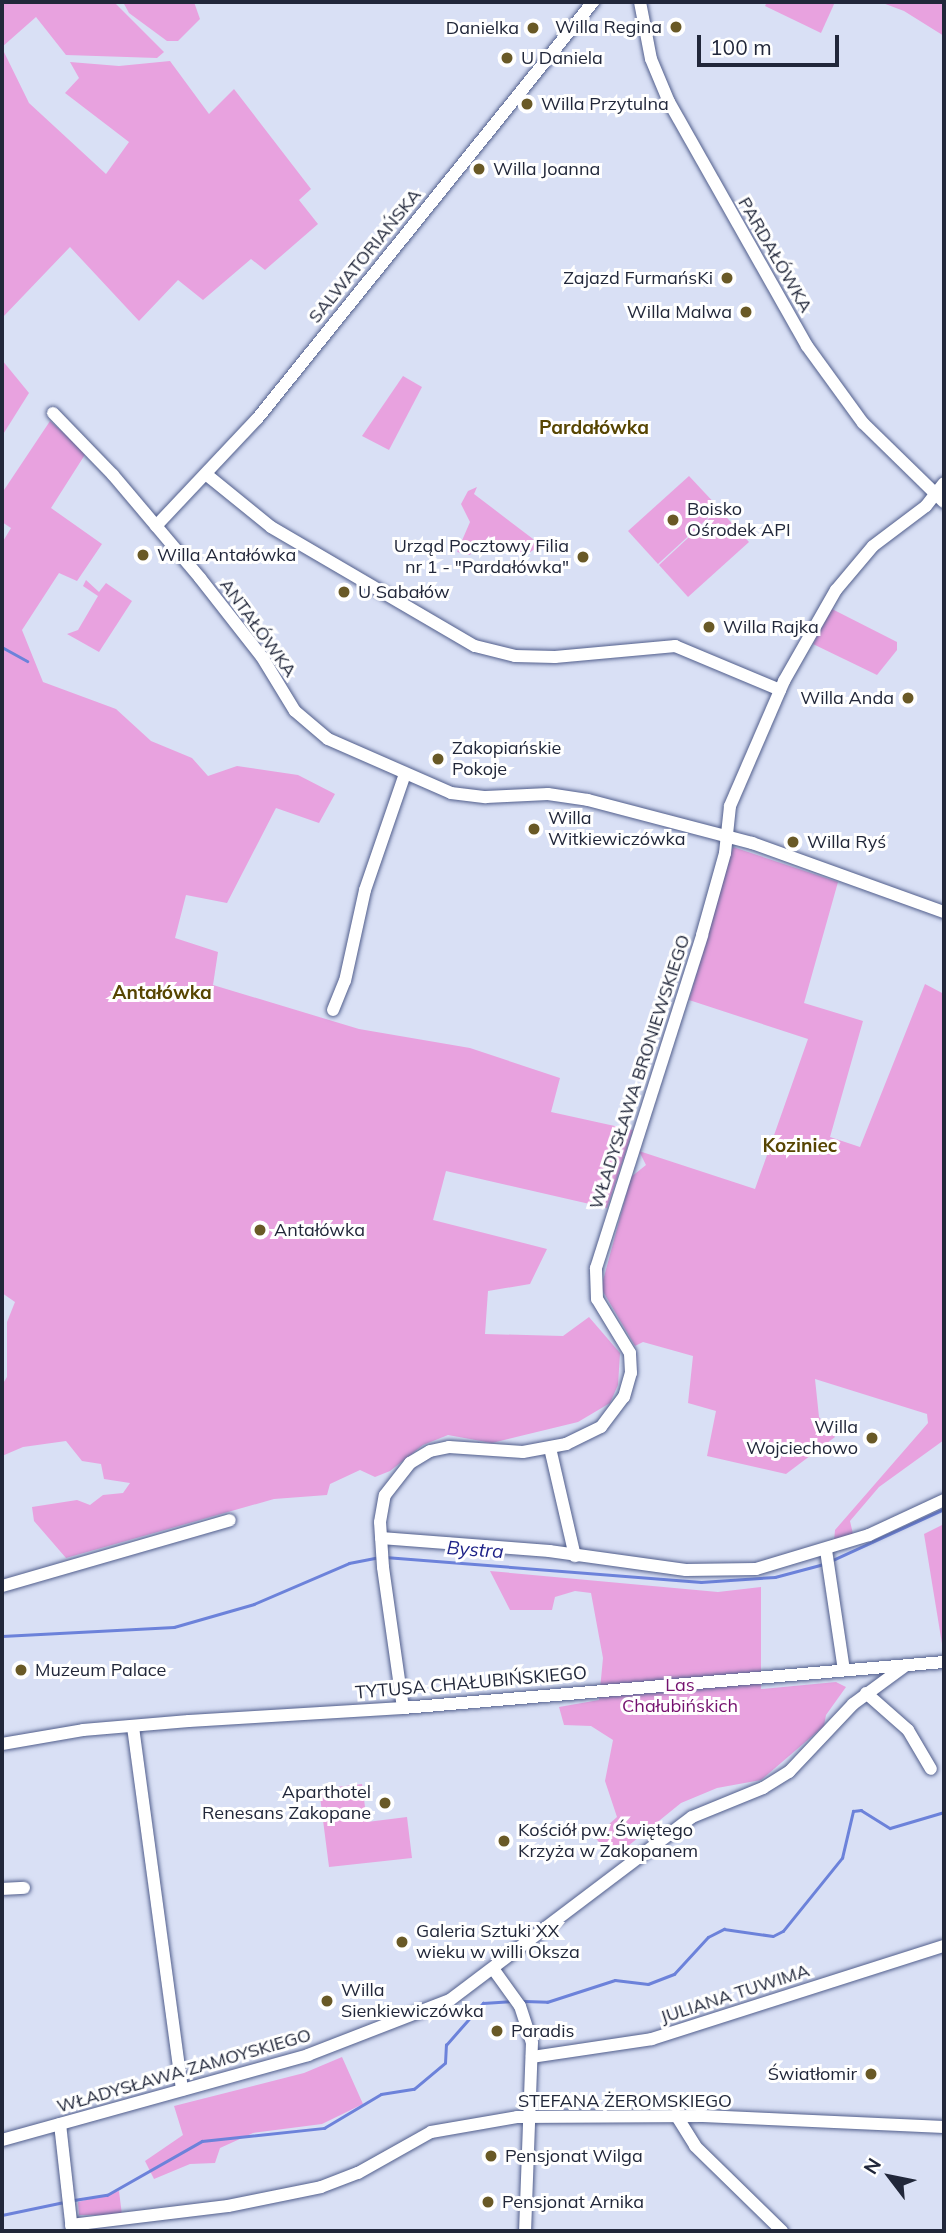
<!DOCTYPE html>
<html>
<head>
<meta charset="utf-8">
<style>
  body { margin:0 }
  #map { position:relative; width:946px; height:2233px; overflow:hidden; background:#d9e0f5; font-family:Mulish,sans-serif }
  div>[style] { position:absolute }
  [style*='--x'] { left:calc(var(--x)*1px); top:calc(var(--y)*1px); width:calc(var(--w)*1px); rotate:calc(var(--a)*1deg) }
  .green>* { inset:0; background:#e8a2df }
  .stream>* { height:2.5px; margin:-1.25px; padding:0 1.25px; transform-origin:1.25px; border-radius:1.25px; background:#6c82da }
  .roads { filter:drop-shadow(0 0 2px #515e8c) drop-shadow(0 0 2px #515e8c) }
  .minor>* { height:12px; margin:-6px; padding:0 6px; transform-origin:6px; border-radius:6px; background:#fff }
  .dots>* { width:19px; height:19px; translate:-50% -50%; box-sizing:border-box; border:4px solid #fff; border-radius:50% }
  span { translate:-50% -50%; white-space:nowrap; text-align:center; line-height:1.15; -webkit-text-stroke:6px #fff; paint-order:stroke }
  .poi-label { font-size:18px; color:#21273a }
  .right { translate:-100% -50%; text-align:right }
  .left { translate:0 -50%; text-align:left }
  .street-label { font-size:18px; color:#21273a }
  .park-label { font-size:18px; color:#74106e }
  .neighbourhood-label { font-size:19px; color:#574502; font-weight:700 }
  .water-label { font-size:19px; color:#1d2188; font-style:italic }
  .frame { position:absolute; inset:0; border:4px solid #21273a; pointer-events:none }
  .north { position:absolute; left:855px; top:2142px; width:70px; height:70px; -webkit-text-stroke:5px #fff; paint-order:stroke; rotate:302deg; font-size:19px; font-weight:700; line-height:28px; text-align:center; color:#21273a }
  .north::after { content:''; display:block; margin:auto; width:24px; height:32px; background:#21273a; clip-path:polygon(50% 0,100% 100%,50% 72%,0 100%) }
  .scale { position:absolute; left:697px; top:35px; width:142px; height:32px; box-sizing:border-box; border:4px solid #21273a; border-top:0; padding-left:9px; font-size:21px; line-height:24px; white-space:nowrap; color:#21273a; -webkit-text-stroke:5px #fff; paint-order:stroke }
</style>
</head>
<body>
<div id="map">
  <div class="green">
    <div style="clip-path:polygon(2px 2px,114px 2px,164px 52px,157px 58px,66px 55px,36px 17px,2px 47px)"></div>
    <div style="clip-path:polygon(123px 2px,194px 2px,200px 19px,178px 41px,167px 41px,129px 13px)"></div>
    <div style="clip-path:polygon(767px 2px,835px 2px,821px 33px,765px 6px)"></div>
    <div style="clip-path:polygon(880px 2px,944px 2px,944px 36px,904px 11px)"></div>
    <div style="clip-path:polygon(2px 48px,29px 103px,106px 174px,129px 142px,65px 93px,79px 78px,70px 62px,119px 66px,170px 61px,209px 114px,234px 89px,311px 189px,299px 200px,318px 224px,265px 270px,251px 259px,203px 300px,178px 280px,139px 321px,70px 247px,2px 318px)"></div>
    <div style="clip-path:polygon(2px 360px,29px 393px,2px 436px)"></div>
    <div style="clip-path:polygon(403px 376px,422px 387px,389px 450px,362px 436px)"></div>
    <div style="clip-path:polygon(50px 421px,86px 453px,51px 508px,102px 544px,77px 581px,59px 573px,22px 630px,43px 682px,116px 709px,151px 741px,192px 758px,208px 776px,237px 766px,298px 775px,335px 794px,319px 823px,276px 808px,227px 903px,186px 895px,175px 938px,218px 952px,213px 985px,359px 1029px,470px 1048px,560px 1078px,551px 1112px,633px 1130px,607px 1208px,446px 1171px,433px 1220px,547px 1249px,530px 1284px,488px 1291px,485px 1334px,563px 1336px,589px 1317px,620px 1353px,618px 1385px,610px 1403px,578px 1422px,492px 1443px,448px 1435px,423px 1445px,390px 1471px,375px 1477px,360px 1470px,330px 1484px,327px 1495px,274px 1499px,66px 1558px,34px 1521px,32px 1507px,77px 1500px,90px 1505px,103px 1495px,123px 1493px,130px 1483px,104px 1479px,101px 1464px,82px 1461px,66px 1441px,23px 1447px,2px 1456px,2px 1473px,2px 1385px,7px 1377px,7px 1322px,15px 1302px,2px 1293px,2px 543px,11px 528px,2px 522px,2px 493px)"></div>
    <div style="clip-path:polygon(689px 476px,719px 508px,658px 564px,628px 531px)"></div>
    <div style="clip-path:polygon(477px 487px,474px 494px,541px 545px,524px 556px,474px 547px,470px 555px,457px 552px,470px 522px,461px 504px,468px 491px)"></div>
    <div style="clip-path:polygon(719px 509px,749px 542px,688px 597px,659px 565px)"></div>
    <div style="clip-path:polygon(86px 580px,99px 592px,106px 583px,132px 601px,99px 652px,67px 634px,78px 630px,98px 596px,83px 586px)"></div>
    <div style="clip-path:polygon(832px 609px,897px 642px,897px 650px,877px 675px,813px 644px)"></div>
    <div style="clip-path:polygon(733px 847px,838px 882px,804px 1003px,863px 1021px,830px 1137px,860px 1147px,925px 984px,944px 994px,944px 1440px,879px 1487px,850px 1521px,853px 1534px,834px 1542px,835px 1530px,928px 1423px,927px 1414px,815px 1379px,819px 1417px,835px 1437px,786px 1474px,707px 1456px,716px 1411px,688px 1403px,693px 1356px,643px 1342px,635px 1346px,601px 1288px,631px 1177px,646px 1165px,639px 1151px,755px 1189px,808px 1039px,689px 1000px)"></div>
    <div style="clip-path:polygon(944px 1524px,944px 1650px,943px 1650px,924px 1534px)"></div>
    <div style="clip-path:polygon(490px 1571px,718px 1592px,761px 1587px,761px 1689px,836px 1682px,846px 1687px,826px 1715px,824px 1726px,761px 1780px,717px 1788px,681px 1803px,612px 1859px,595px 1837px,617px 1817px,605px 1781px,613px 1740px,591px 1726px,564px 1725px,559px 1707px,599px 1700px,603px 1658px,591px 1593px,575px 1591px,555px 1597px,552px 1610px,510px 1610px)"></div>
    <div style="clip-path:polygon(362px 1784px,367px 1822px,407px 1817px,412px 1858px,329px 1867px,319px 1789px)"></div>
    <div style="clip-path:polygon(342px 2057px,363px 2104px,322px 2124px,253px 2133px,220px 2148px,215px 2163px,190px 2164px,154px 2179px,145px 2161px,183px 2135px,174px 2106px,304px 2073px)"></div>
    <div style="clip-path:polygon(119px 2191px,122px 2215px,79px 2215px,78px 2202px)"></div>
  </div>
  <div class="stream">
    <div style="--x:2;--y:647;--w:29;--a:29"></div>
    <div style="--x:385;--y:1557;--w:317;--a:4.5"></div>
    <div style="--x:701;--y:1582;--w:74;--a:-3.9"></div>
    <div style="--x:775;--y:1577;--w:51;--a:-14.9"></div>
    <div style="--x:833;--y:1560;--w:122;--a:-24.7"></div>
    <div style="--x:2;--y:1636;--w:172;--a:-3"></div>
    <div style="--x:174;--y:1627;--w:83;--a:-16"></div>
    <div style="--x:254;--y:1604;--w:103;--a:-23.3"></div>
    <div style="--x:349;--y:1563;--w:31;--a:-11"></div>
    <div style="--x:524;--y:2001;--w:23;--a:2"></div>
    <div style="--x:547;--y:2002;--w:71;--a:-17.9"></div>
    <div style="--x:615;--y:1980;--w:33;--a:7"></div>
    <div style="--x:648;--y:1984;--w:28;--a:-21"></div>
    <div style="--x:674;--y:1974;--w:50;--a:-47.4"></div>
    <div style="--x:708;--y:1937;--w:18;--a:-27"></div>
    <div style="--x:724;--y:1929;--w:49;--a:8.1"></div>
    <div style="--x:773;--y:1936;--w:11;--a:-27"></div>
    <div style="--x:783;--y:1931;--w:94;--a:-51.1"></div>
    <div style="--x:842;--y:1858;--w:48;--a:-76.8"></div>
    <div style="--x:853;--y:1811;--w:8;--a:-7"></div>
    <div style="--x:861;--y:1810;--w:34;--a:32"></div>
    <div style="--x:890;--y:1828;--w:56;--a:-16.5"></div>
    <div style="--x:74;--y:2200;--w:33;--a:-9"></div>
    <div style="--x:107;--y:2195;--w:109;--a:-29.6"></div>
    <div style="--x:202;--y:2141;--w:123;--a:-6.1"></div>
    <div style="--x:324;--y:2128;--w:66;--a:-30.8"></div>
    <div style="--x:381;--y:2094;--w:33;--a:-9"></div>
    <div style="--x:414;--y:2089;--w:40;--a:-40"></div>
    <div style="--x:445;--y:2063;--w:18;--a:-87"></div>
    <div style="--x:446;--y:2045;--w:56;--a:-48.6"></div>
    <div style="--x:483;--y:2003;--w:27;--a:-4"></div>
    <div style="--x:2;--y:2215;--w:63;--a:-11.8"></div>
  </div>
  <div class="roads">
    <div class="minor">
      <div style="--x:640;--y:2;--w:58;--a:79.1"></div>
      <div style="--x:651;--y:59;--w:47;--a:67.3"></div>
      <div style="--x:669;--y:102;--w:280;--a:60.5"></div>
      <div style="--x:807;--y:346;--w:95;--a:54"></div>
      <div style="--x:863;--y:423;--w:113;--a:44.3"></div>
      <div style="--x:53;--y:413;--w:86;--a:45.9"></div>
      <div style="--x:113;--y:475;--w:135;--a:49.8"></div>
      <div style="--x:200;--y:578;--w:100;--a:51.9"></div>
      <div style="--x:262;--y:657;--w:63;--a:58.6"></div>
      <div style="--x:295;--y:711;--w:43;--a:40.3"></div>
      <div style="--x:328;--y:739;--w:134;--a:23.7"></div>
      <div style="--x:451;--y:793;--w:35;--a:7"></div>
      <div style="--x:486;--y:797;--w:62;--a:-2.8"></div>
      <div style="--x:548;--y:794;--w:40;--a:8.5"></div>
      <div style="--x:588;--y:800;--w:170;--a:14.7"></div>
      <div style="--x:752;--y:843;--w:204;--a:19.8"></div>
      <div style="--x:207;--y:475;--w:82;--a:39.1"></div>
      <div style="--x:271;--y:527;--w:236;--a:30.3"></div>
      <div style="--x:475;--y:646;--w:41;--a:14"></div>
      <div style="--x:515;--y:656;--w:40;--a:1.4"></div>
      <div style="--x:555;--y:657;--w:121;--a:-5.2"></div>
      <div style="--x:675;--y:646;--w:114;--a:22.7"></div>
      <div style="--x:156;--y:526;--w:147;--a:-46.7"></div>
      <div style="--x:257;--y:419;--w:536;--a:-51.14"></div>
      <div style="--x:333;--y:1010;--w:31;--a:-68"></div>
      <div style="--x:345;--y:981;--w:93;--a:-77.6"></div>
      <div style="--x:365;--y:890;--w:123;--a:-71"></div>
      <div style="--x:550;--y:1448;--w:111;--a:77"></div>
      <div style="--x:381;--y:1538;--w:169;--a:4.4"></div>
      <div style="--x:549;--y:1551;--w:138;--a:7.9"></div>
      <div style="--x:686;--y:1570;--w:70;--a:-0.8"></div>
      <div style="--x:756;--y:1569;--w:118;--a:-16.7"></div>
      <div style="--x:869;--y:1535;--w:83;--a:-25"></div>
      <div style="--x:826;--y:1550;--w:121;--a:81.5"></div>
      <div style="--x:2;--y:1586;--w:237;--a:-16.1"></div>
      <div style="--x:866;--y:1693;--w:56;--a:41.4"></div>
      <div style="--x:908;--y:1730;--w:45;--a:59.5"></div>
      <div style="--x:403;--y:1708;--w:142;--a:-98.1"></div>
      <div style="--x:383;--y:1567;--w:45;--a:-93.8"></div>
      <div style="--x:380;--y:1522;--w:27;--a:-80"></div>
      <div style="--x:385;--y:1495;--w:41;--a:-52"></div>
      <div style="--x:410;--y:1463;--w:23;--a:-31"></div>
      <div style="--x:430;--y:1451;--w:19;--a:-12"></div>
      <div style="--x:449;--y:1447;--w:74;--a:3.9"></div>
      <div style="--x:523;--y:1452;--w:44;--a:-10.5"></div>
      <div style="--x:566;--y:1444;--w:39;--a:-26"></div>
      <div style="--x:601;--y:1427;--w:38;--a:-53"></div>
      <div style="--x:624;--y:1397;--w:25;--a:-74"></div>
      <div style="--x:631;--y:1373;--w:20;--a:-93"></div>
      <div style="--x:630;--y:1353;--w:63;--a:-121.4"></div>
      <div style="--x:597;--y:1299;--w:31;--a:-92"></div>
      <div style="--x:596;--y:1268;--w:349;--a:-72.3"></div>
      <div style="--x:702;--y:935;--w:85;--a:-74.3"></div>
      <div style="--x:725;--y:853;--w:47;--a:-83.9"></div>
      <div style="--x:730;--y:806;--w:136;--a:-66.6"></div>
      <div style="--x:784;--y:681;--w:105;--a:-60.3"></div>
      <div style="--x:836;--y:590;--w:57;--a:-49.9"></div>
      <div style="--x:873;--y:546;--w:66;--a:-37"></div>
      <div style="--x:926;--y:506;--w:29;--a:-52"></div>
      <div style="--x:133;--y:1727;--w:366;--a:82.3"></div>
      <div style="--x:2;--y:1744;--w:82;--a:-9.8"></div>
      <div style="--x:83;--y:1730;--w:106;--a:-4.9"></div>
      <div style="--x:189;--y:1721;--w:214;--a:-3.5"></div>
      <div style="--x:403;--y:1708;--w:543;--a:-4.86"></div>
      <div style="--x:2;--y:1889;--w:22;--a:-3"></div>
      <div style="--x:494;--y:1970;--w:44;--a:54.2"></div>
      <div style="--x:520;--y:2006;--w:38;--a:72"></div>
      <div style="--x:532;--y:2042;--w:189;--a:92.1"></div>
      <div style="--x:532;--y:2057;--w:121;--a:-8.5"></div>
      <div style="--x:652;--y:2039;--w:306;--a:-17.7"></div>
      <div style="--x:676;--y:2115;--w:36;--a:58"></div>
      <div style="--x:695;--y:2146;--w:122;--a:44.3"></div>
      <div style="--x:60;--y:2124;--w:108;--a:83.6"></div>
      <div style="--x:2;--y:2140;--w:318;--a:-15.5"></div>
      <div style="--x:308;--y:2055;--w:152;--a:-21.2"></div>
      <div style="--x:450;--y:2000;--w:303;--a:-37.1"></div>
      <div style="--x:692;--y:1817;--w:77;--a:-22.2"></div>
      <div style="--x:763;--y:1788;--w:31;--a:-32"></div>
      <div style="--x:789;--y:1772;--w:93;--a:-46.7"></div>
      <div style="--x:853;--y:1704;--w:64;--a:-36.2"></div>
      <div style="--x:71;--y:2225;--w:158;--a:-6.9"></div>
      <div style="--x:228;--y:2206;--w:95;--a:-11.5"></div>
      <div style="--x:321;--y:2187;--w:40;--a:-21"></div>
      <div style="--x:358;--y:2173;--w:84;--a:-29.3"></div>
      <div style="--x:431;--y:2132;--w:87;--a:-9.9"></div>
      <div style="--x:517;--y:2117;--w:186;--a:-0.3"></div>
      <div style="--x:703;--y:2116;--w:241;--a:2.6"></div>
    </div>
  </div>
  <div class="dots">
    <div style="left:676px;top:27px;background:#695926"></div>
    <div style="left:533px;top:28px;background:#695926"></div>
    <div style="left:507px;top:58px;background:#695926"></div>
    <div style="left:527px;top:104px;background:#695926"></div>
    <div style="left:479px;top:169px;background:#695926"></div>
    <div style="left:727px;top:278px;background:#695926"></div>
    <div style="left:746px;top:312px;background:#695926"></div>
    <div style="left:673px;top:520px;background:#695926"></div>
    <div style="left:143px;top:555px;background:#695926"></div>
    <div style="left:583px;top:557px;background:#695926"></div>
    <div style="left:344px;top:592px;background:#695926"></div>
    <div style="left:709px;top:627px;background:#695926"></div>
    <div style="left:908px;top:698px;background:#695926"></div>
    <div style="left:438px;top:759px;background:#695926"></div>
    <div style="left:534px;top:829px;background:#695926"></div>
    <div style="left:793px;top:842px;background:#695926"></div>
    <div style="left:260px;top:1230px;background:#695926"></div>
    <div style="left:872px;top:1438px;background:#695926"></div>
    <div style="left:21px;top:1670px;background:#695926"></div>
    <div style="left:385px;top:1803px;background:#695926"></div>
    <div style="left:504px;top:1841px;background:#695926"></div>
    <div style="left:402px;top:1942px;background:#695926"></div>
    <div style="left:327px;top:2001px;background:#695926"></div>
    <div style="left:497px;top:2031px;background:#695926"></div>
    <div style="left:871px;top:2074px;background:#695926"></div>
    <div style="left:491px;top:2156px;background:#695926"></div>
    <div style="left:488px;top:2202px;background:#695926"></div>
  </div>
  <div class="poi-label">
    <span class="right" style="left:662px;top:27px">Willa Regina</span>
    <span class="right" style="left:519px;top:28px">Danielka</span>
    <span class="left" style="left:521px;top:58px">U Daniela</span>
    <span class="left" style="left:541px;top:104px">Willa Przytulna</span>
    <span class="left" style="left:493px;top:169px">Willa Joanna</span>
    <span class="right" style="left:713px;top:278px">Zajazd FurmańsKi</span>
    <span class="right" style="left:732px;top:312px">Willa Malwa</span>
    <span class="left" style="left:687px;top:520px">Boisko<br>Ośrodek API</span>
    <span class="right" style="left:569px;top:557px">Urząd Pocztowy Filia<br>nr 1 - "Pardałówka"</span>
    <span class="left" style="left:157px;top:555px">Willa Antałówka</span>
    <span class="left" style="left:358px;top:592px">U Sabałów</span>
    <span class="left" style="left:723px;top:627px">Willa Rajka</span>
    <span class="right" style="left:894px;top:698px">Willa Anda</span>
    <span class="left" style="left:452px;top:759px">Zakopiańskie<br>Pokoje</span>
    <span class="left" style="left:548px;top:829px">Willa<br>Witkiewiczówka</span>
    <span class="left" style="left:807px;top:842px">Willa Ryś</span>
    <span class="left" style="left:274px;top:1230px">Antałówka</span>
    <span class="right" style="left:858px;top:1438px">Willa<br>Wojciechowo</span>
    <span class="left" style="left:35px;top:1670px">Muzeum Palace</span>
    <span class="right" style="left:371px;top:1803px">Aparthotel<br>Renesans Zakopane</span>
    <span class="left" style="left:518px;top:1841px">Kościół pw. Świętego<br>Krzyża w Zakopanem</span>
    <span class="left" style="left:416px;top:1942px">Galeria Sztuki XX<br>wieku w willi Oksza</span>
    <span class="left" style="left:341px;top:2001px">Willa<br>Sienkiewiczówka</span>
    <span class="left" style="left:511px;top:2031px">Paradis</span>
    <span class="right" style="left:857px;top:2074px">Światłomir</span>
    <span class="left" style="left:505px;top:2156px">Pensjonat Wilga</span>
    <span class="left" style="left:502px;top:2202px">Pensjonat Arnika</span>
  </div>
  <div class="street-label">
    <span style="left:775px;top:255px;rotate:60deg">PARDAŁÓWKA</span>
    <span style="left:365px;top:256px;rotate:-51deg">SALWATORIAŃSKA</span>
    <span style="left:258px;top:628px;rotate:54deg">ANTAŁÓWKA</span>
    <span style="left:640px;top:1072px;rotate:-72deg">WŁADYSŁAWA BRONIEWSKIEGO</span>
    <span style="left:471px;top:1683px;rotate:-5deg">TYTUSA CHAŁUBIŃSKIEGO</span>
    <span style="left:735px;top:1994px;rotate:-18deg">JULIANA TUWIMA</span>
    <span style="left:184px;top:2071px;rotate:-16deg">WŁADYSŁAWA ZAMOYSKIEGO</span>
    <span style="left:625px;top:2101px">STEFANA ŻEROMSKIEGO</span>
  </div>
  <div class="park-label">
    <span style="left:680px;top:1696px">Las<br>Chałubińskich</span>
  </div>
  <div class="neighbourhood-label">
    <span style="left:594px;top:428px">Pardałówka</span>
    <span style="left:162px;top:993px">Antałówka</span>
    <span style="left:800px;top:1146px">Koziniec</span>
  </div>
  <div class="water-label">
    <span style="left:475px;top:1550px;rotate:4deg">Bystra</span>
  </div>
  <div class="frame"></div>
  <div class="north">N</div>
  <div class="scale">100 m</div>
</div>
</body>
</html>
